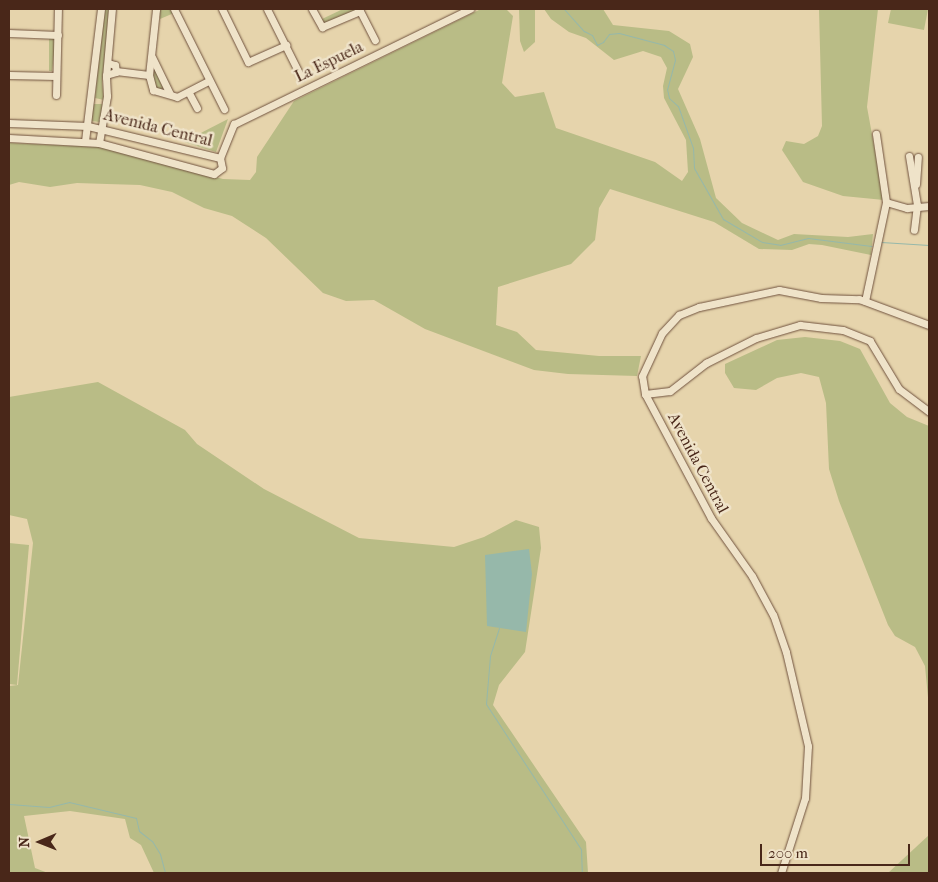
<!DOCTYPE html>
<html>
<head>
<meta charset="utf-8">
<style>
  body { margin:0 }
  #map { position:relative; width:938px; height:882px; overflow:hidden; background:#e6d4ac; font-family:"IM FELL French Canon",serif }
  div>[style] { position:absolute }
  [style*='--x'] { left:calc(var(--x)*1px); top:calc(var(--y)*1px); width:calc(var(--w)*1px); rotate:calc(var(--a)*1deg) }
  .green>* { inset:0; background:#b9bc86 }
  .water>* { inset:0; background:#96b8aa }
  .stream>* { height:1px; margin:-0.5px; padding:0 0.5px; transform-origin:0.5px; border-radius:0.5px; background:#96b8aa }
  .roads { filter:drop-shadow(0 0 1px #70523e) drop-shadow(0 0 1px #70523e) }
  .minor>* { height:7px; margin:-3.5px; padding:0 3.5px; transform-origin:3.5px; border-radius:3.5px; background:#efe3c9 }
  span { translate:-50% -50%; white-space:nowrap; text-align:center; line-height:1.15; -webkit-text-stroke:5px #efe3c9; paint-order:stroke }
  .street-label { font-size:16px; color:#492719 }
  .frame { position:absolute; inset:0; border:10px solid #492719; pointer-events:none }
  .north { position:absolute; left:15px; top:817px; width:50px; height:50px; -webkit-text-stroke:4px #efe3c9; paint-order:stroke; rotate:269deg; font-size:14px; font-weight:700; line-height:20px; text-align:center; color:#492719 }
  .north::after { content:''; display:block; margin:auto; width:18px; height:22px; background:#492719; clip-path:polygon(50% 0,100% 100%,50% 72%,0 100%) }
  .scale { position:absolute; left:760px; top:844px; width:150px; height:22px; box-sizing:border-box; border:2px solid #492719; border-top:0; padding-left:6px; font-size:15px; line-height:18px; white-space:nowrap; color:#492719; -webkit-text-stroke:4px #efe3c9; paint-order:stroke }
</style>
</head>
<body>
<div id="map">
  <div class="green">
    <div style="clip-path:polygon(103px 9px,110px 9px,102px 83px,104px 100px,95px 98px)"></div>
    <div style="clip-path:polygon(159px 9px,172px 9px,174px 13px,160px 19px)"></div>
    <div style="clip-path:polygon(343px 9px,356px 10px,325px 25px,322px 19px)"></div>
    <div style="clip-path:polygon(481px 9px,506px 9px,513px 16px,502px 83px,515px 97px,544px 92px,556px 128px,655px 162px,682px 181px,688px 172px,686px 140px,664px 98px,663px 86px,667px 68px,661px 57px,643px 51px,614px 60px,586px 38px,569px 32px,551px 19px,544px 9px,603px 9px,613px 25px,669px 31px,690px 44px,693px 57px,678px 89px,700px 139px,716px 198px,742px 223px,778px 240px,794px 234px,848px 237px,873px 234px,871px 255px,822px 245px,809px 244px,792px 250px,759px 249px,714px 222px,610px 189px,599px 208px,595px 240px,571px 264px,498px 287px,496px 325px,517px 332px,536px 350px,599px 356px,641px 356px,637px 376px,568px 374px,534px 370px,425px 329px,374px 300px,346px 301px,323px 293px,266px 238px,232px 216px,204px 208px,172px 192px,140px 185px,107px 184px,77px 183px,50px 187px,19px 182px,9px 185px,9px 143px,101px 147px,223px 179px,250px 180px,256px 172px,257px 157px,294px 101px)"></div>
    <div style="clip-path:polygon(519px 9px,535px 9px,535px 42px,524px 52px,520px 41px)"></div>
    <div style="clip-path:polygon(819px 9px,878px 9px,867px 107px,884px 200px,843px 196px,803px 182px,782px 150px,786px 141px,804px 144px,818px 136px,822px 126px)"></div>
    <div style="clip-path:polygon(891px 9px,928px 9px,924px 30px,888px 23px)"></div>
    <div style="clip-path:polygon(49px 38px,56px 38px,52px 71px,49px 71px)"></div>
    <div style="clip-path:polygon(155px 67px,166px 91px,154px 88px,152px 83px)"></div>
    <div style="clip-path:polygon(93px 104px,104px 104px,100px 122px,91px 121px)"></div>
    <div style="clip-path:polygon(228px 119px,216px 152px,184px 142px,189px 139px)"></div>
    <div style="clip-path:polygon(805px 337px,840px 341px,860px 349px,890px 403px,907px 417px,929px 426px,929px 708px,925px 666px,915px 647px,895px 636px,888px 625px,839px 501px,829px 469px,826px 403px,819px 377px,801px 373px,777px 378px,756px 390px,734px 388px,725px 373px,725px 364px,777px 340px)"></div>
    <div style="clip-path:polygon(98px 382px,185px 430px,197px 444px,264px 489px,359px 538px,454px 547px,484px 537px,516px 520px,539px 527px,541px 548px,525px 652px,499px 685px,493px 705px,586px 842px,588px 873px,154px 873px,141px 845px,130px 838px,125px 819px,70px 811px,24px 816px,35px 868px,48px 873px,9px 873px,9px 686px,18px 685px,33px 543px,27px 519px,9px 515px,9px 397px)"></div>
    <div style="clip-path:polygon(9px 543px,29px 545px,17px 685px,9px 684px)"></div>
    <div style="clip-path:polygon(929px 835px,929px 873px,888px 873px)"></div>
  </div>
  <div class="water">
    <div style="clip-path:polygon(529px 549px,532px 574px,526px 632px,487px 626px,485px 555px)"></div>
  </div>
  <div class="stream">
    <div style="--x:564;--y:9;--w:30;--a:48"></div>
    <div style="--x:584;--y:31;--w:9;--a:27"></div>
    <div style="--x:592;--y:35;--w:11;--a:63"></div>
    <div style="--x:597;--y:45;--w:7;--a:-27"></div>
    <div style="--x:603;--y:42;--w:10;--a:-53"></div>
    <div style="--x:609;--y:34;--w:10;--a:-6"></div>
    <div style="--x:619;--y:33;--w:47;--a:14.9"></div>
    <div style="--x:664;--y:45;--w:11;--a:34"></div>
    <div style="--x:673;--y:51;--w:9;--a:77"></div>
    <div style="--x:675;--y:60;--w:30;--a:105"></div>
    <div style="--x:667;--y:89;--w:9;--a:77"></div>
    <div style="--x:669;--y:98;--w:12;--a:42"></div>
    <div style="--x:678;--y:106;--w:45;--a:70.3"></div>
    <div style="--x:693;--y:148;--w:20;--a:87"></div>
    <div style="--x:694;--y:168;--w:59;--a:60.4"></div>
    <div style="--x:723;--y:219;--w:45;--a:30.5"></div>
    <div style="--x:762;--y:242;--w:18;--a:9"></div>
    <div style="--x:780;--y:245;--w:29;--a:-14"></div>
    <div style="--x:808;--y:238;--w:64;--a:7.1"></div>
    <div style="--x:881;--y:242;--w:48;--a:3.6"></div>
    <div style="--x:499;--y:628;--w:29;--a:108"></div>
    <div style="--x:490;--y:656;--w:48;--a:94.8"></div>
    <div style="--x:486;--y:704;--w:173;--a:56.8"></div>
    <div style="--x:581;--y:849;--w:24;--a:88"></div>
    <div style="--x:9;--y:804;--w:40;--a:4.3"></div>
    <div style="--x:49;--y:807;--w:21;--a:-14"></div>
    <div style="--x:69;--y:802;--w:69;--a:13.4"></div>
    <div style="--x:136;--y:818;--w:13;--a:77"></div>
    <div style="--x:139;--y:831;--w:16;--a:38"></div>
    <div style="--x:152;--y:841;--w:15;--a:58"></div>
    <div style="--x:160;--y:854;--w:20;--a:75"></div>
  </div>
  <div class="roads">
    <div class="minor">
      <div style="--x:174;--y:9;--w:112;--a:63.4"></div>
      <div style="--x:222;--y:9;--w:59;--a:63.9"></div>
      <div style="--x:248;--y:62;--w:42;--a:-24.1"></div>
      <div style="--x:267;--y:9;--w:76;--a:63.4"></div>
      <div style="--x:312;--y:9;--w:21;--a:61"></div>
      <div style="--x:322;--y:27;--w:41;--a:-22.8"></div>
      <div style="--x:359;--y:9;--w:35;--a:63"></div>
      <div style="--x:9;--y:33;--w:49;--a:2.3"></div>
      <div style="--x:152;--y:57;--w:41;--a:64.1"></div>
      <div style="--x:116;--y:71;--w:33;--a:7"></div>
      <div style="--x:149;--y:75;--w:16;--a:75"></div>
      <div style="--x:153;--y:90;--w:25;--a:16"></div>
      <div style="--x:177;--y:97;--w:36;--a:-27"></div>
      <div style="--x:9;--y:75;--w:47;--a:1.2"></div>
      <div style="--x:106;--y:75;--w:10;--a:-17"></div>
      <div style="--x:116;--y:72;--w:7;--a:-98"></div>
      <div style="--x:115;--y:65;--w:7;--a:-164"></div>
      <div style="--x:149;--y:75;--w:66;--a:-83.9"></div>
      <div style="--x:189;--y:93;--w:17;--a:62"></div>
      <div style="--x:56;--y:95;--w:86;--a:-88.7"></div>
      <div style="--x:9;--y:123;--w:79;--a:2.2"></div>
      <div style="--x:88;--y:126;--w:136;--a:13.6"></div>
      <div style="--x:9;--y:138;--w:90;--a:3.2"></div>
      <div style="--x:99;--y:143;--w:119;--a:15.1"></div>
      <div style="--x:214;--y:174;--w:10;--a:-37"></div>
      <div style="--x:222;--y:168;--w:10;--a:-101"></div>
      <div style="--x:85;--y:141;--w:133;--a:-83.1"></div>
      <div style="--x:99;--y:143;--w:48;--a:-80.3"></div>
      <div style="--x:107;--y:96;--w:19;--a:-93"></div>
      <div style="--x:106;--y:77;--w:68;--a:-85"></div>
      <div style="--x:909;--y:156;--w:50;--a:80.7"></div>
      <div style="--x:917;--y:205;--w:25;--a:97"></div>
      <div style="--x:220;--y:158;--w:37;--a:-68"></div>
      <div style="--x:234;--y:124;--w:263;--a:-26"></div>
      <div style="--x:916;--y:184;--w:27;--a:-86"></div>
      <div style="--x:886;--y:202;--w:22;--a:16"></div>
      <div style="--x:907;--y:208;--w:22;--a:-5"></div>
      <div style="--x:865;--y:301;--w:101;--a:-78"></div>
      <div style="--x:886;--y:202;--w:69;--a:-98.4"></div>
      <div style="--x:645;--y:394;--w:25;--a:-7"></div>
      <div style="--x:670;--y:391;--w:46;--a:-37.9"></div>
      <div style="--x:706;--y:363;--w:56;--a:-26.6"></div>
      <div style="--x:756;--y:338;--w:46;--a:-16.5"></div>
      <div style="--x:800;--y:325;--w:43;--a:6.6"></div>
      <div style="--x:843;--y:330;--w:29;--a:22"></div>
      <div style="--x:870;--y:341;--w:56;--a:58.9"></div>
      <div style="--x:899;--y:389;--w:38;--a:37"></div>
      <div style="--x:781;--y:873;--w:79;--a:-72.3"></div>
      <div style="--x:805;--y:798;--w:52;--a:-86.7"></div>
      <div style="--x:808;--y:746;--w:97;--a:-103.2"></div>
      <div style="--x:786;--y:652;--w:39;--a:-109"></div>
      <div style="--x:773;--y:615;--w:44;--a:-118.3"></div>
      <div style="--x:752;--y:576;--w:71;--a:-125.3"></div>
      <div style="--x:711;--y:518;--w:140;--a:-118"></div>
      <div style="--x:645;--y:394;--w:18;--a:-99"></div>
      <div style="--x:642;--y:376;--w:47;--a:-65.1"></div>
      <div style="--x:662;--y:333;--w:25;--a:-47"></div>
      <div style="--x:679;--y:315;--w:22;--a:-22"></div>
      <div style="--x:699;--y:307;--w:82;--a:-12"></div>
      <div style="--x:779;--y:290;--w:43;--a:10.8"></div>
      <div style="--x:821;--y:298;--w:38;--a:2"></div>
      <div style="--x:859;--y:299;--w:75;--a:20.4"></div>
    </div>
  </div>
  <div class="street-label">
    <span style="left:329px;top:62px;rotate:-26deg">La Espuela</span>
    <span style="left:158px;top:128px;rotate:14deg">Avenida Central</span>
    <span style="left:698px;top:463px;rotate:62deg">Avenida Central</span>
  </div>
  <div class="frame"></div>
  <div class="north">N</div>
  <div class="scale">200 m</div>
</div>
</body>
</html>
